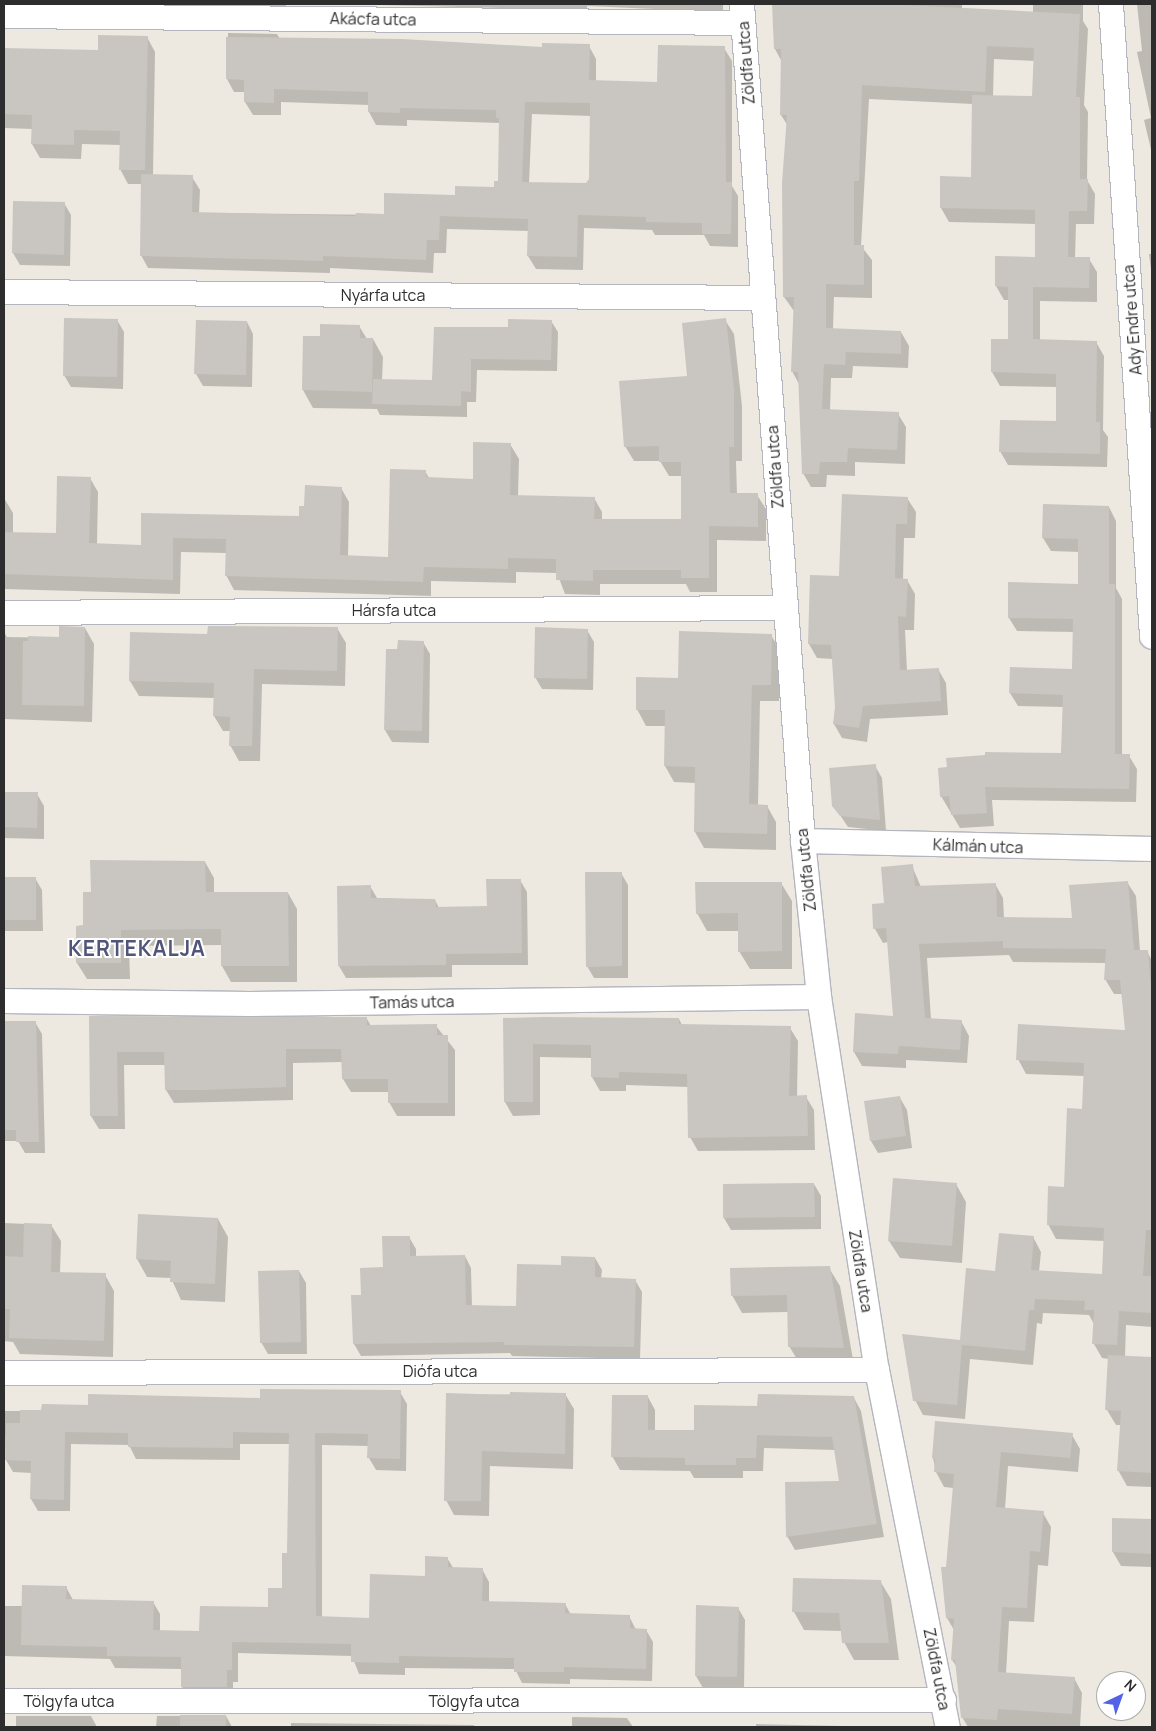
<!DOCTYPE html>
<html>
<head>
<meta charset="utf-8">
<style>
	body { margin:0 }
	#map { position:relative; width:1156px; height:1731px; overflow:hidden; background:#ede9e1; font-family:Manrope,sans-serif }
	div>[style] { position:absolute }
	.shadow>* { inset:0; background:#0003 }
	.building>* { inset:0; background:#c9c5c0 }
	.roads { filter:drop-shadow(1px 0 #b4b6bf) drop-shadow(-1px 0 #b4b6bf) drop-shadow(0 1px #b4b6bf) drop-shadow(0 -1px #b4b6bf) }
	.street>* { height:24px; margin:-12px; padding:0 12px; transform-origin:12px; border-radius:12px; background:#fff }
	span { translate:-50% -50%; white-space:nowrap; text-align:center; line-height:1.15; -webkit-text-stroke:4px #fff; paint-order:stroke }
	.street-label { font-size:16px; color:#2d2d2d }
	.district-label { font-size:21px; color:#515579; font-weight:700; letter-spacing:1px }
	.frame { position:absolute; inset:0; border:5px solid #2d2d2d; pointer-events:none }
	.north { position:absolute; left:1096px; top:1671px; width:50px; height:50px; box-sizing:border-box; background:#fff; border:1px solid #ababab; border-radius:50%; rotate:42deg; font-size:14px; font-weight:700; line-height:20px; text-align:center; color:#2d2d2d }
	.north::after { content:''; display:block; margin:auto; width:18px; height:22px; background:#5363e8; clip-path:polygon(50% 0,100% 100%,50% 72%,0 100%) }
</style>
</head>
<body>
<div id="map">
	<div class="shadow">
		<div style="clip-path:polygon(211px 4px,286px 4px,286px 19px,212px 6px)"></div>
		<div style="clip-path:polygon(339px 4px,723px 4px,723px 12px,587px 6px,587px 10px)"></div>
		<div style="clip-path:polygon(evenodd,773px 4px,962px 4px,962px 9px,1033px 13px,1033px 4px,1083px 4px,1083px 21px,1088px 29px,1084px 105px,1088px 112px,1087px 180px,1095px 194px,1094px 224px,1076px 224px,1075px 258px,1089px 259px,1097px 272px,1097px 302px,1040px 301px,1040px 341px,1096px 342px,1104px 356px,1103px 430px,1108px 437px,1107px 467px,1008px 465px,1000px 451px,1057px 422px,1057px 387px,1000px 386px,992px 372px,992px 340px,1009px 340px,1009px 300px,1004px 300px,996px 286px,996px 257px,1036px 258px,1036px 224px,949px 222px,941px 208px,972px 178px,973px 104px,869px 99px,861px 246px,872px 260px,872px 298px,834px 297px,833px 329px,901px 332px,909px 346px,908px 368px,853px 366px,852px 378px,831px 378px,830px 411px,898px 414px,906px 427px,905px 464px,855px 462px,855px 476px,827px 475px,826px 487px,811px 487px,803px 473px,799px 384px,792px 371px,794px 311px,784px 297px,788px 126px,781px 115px,782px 62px,775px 49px,773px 4px,994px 59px,1035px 61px,1033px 97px,993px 96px,994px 59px)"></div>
		<div style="clip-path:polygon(1137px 4px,1152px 4px,1152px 154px,1144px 120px,1151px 118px,1137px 52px,1142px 51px)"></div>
		<div style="clip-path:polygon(evenodd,228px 33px,277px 34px,280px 39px,543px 48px,589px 46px,596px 59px,596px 82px,658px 83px,724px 48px,732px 61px,732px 186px,738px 196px,738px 247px,710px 246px,704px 235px,655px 235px,652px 230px,584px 228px,583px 270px,536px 269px,528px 256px,529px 231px,447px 229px,446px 253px,434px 253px,433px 273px,330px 268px,330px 273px,148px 268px,141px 255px,142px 184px,128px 184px,120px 169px,120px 145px,82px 144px,81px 159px,40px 158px,32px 144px,32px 129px,4px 128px,4px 49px,99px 51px,147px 37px,155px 52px,153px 175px,192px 177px,200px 190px,199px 213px,385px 215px,495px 189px,499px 183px,500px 123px,407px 120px,407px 126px,376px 125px,369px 112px,369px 105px,281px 102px,281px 115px,253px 115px,245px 102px,245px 92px,234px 92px,227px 79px,228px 33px,532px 114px,591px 116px,590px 180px,587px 185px,529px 183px,532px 114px)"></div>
		<div style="clip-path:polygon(64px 203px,71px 215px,70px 266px,20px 265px,13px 253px)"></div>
		<div style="clip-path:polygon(1149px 254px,1152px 254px,1152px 277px)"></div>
		<div style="clip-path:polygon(117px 320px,124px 332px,123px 389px,71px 387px,64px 375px)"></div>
		<div style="clip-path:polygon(725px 320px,734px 334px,742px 406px,742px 461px,736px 461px,737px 495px,757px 495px,766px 509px,766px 541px,717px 540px,717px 592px,690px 592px,686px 584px,600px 584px,600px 595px,565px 594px,557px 573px,516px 572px,516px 583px,431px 581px,431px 596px,234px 590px,226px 575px,227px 553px,181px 552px,180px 594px,4px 589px,4px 498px,13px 513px,13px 533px,57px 534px,90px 478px,98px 492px,97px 545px,142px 547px,143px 514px,300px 517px,306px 508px,341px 488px,349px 502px,348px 557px,389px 558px,425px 471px,429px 478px,474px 480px,510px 444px,519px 459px,518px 496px,594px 498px,602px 512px,602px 520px,682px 520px,682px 476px,669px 476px,660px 461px,634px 461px,625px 446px,689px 378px)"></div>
		<div style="clip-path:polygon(551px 321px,558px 332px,557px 371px,477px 370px,476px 402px,467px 402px,467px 417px,380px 415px,377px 409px,313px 408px,303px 390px,304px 337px,321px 337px,359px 326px,367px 339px,373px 339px,383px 357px,382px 380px,434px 381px,509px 329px)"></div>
		<div style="clip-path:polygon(247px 322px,253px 334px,252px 387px,203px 386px,196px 374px)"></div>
		<div style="clip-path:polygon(907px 498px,916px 512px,915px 538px,904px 538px,903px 580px,907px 580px,915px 594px,914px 630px,905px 630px,907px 671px,938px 669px,946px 683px,948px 715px,870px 719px,867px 742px,842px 738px,834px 724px,837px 707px,833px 659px,817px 658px,809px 644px,811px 577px,840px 578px)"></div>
		<div style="clip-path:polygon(1109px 507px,1116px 521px,1116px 588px,1122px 599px,1122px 755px,1129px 756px,1137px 769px,1136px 802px,992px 800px,994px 826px,960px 828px,941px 796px,1063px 754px,1064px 707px,1018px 706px,1010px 693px,1073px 670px,1074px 632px,1017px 631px,1009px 618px,1080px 585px,1080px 552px,1051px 551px,1043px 538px)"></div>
		<div style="clip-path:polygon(85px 628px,94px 644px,92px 722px,4px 719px,4px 632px,7px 637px,60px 638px)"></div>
		<div style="clip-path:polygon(337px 628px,346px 643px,345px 686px,262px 684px,260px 761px,239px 761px,230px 745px,231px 731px,223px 731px,214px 716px,215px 698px,139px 696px,130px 681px,131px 633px,209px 635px)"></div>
		<div style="clip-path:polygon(587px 630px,594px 642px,593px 690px,542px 689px,535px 677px)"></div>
		<div style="clip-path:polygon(771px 635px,780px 651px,779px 701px,760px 701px,758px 806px,767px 806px,776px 822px,776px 850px,704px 848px,695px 832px,696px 783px,674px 782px,665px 766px,666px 726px,646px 726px,637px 709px,679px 679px)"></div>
		<div style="clip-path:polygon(423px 642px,430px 654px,429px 743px,392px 742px,385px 730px,399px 651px)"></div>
		<div style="clip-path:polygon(875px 766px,882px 778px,886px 831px,848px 827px,834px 806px)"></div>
		<div style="clip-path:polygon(4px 793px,37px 794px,44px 806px,44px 839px,4px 838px)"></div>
		<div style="clip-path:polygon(205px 862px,214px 878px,214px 893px,288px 893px,297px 909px,297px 982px,231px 982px,222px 966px,222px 945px,129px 946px,130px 979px,87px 979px,77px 963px,77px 927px,84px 927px)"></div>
		<div style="clip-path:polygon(912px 866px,921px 887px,995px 884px,1003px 898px,1004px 918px,1073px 919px,1127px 882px,1136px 896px,1140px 951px,1147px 951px,1152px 961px,1152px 1327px,1126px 1325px,1125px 1357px,1152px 1358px,1152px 1487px,1127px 1486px,1118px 1470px,1121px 1425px,1116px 1425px,1107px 1410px,1109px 1359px,1102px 1358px,1094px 1344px,1094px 1324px,1089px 1315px,1043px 1313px,1042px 1324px,1037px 1323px,1033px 1365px,970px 1359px,965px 1419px,923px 1415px,915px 1400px,961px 1341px,997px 1272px,1033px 1237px,1041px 1252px,1039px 1272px,1103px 1275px,1105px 1241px,1056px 1239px,1048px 1224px,1065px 1188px,1083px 1110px,1085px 1076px,1026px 1074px,1018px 1059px,1126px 1032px,1123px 994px,1114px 994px,1105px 979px,1106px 963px,1013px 962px,1009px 955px,927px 958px,931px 1019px,961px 1021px,969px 1036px,967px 1063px,906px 1060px,906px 1068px,862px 1066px,854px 1052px,894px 1017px,888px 942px,883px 943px,875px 929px,885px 904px)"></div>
		<div style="clip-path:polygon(621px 873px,628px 885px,628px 978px,594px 978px,587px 966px)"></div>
		<div style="clip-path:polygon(4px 878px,35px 878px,42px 890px,43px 931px,4px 931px)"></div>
		<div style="clip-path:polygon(520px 880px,527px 892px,528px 965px,452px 965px,452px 977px,346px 978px,339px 966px,370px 886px,377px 898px,435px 900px,439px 908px,488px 907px)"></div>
		<div style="clip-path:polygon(781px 883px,792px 901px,792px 969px,750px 969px,739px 951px,739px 931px,707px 931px,697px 913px)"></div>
		<div style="clip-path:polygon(90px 1017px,367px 1019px,371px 1026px,436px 1026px,455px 1050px,455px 1116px,397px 1116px,389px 1102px,389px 1092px,351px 1092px,343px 1079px,343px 1062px,293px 1063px,293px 1100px,174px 1103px,166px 1090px,165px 1065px,124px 1065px,125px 1129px,99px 1129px,91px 1116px)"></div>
		<div style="clip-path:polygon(679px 1019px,682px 1025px,790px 1028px,798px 1041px,797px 1097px,806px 1097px,814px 1110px,815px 1150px,698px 1151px,690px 1137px,688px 1087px,626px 1085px,626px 1091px,600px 1091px,592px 1077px,592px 1058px,540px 1057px,540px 1115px,513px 1116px,505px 1102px,505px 1020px)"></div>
		<div style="clip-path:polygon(4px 1022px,35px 1022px,42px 1034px,45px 1153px,25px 1153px,18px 1141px,4px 1141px)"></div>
		<div style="clip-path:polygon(900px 1098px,907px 1110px,912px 1148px,878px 1153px,871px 1141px,865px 1102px)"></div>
		<div style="clip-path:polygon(814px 1184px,821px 1196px,821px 1229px,731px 1230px,724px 1218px)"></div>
		<div style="clip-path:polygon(956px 1184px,966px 1202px,962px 1263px,900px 1258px,889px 1241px)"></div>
		<div style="clip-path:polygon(139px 1216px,218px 1219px,228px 1237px,225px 1302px,181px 1300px,171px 1278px,147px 1277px,137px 1259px)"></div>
		<div style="clip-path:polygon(4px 1223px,51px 1225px,61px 1241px,60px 1274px,105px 1275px,114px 1291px,113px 1357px,20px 1354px,13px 1342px,4px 1341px)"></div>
		<div style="clip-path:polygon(409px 1237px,416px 1249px,416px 1257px,465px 1256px,471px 1268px,472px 1307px,518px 1307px,562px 1266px,595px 1258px,602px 1270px,601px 1279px,635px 1280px,642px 1292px,640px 1359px,512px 1356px,510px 1353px,361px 1356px,354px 1344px,362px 1296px)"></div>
		<div style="clip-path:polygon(829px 1268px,840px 1286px,854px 1365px,800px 1364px,789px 1346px,788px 1312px,742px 1313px,732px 1295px)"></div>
		<div style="clip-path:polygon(299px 1271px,306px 1283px,307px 1354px,268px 1354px,261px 1342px)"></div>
		<div style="clip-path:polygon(400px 1392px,407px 1404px,406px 1471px,376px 1470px,369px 1458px,369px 1446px,322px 1445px,322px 1618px,370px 1619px,447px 1558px,454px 1569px,482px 1569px,489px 1582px,489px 1603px,565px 1604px,571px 1615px,629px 1616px,636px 1630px,646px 1630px,653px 1642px,652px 1681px,570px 1679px,570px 1684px,522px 1683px,515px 1669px,405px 1668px,405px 1675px,359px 1674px,352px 1656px,238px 1653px,238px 1682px,233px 1682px,233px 1699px,189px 1699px,182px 1687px,182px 1669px,115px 1668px,110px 1659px,4px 1656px,4px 1606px,23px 1606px,66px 1587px,73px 1600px,153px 1602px,160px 1614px,160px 1631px,200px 1632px,269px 1608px,283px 1589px,288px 1555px,290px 1444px,240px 1444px,240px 1460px,136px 1459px,129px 1445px,71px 1444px,70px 1511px,38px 1511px,31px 1499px,32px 1473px,13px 1472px,6px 1460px,4px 1411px,43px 1411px)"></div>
		<div style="clip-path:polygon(565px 1394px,574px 1409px,573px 1469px,490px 1466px,489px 1516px,454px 1515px,446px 1500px,447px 1395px)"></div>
		<div style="clip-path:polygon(648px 1397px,655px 1410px,655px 1431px,695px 1431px,759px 1407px,854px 1398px,861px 1411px,884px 1537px,795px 1550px,787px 1536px,840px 1483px,835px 1450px,764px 1448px,763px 1471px,743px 1471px,743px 1478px,694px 1478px,690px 1471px,620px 1470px,612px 1456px)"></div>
		<div style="clip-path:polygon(1072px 1435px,1080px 1449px,1078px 1472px,1008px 1466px,1005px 1509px,1043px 1513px,1051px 1527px,1048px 1566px,1038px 1565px,1034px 1622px,1009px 1621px,1006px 1674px,1074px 1678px,1082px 1693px,1080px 1727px,968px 1727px,962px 1717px,957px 1667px,952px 1660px,954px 1630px,947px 1618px,947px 1568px,954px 1488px,944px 1487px,936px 1472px,933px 1458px)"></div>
		<div style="clip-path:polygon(1114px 1519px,1152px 1521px,1152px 1567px,1121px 1566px,1113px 1552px)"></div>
		<div style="clip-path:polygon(880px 1581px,891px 1599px,899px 1660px,854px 1660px,844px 1642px,842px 1631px,804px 1630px,794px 1612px)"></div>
		<div style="clip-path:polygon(738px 1608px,745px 1620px,744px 1688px,703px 1688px,696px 1676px)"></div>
		<div style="clip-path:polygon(16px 1716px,91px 1716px,97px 1727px,16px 1727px)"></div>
		<div style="clip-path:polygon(157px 1716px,226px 1716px,232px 1727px,156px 1727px)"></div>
		<div style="clip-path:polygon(572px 1717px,627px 1718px,633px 1727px,572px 1727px)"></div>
		<div style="clip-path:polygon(291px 1723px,474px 1725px,475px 1727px,291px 1727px)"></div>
		<div style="clip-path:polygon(756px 1724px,890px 1727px,756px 1727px)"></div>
	</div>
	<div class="building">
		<div style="clip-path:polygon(772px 4px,886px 4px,1080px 14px,1076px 97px,1080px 97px,1080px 179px,1088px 179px,1087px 211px,1069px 211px,1068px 257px,1090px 257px,1089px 288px,1033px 287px,1033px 339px,1097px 341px,1096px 422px,1100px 422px,1100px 454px,999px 452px,1000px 420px,1056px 421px,1056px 374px,991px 372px,991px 339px,1008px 339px,1008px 287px,995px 286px,995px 256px,1035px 257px,1035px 210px,940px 208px,940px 176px,971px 177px,972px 95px,1032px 96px,1034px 48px,987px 46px,985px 92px,862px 85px,859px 181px,854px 181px,854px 245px,864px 245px,864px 285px,826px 284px,826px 328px,901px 331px,901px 354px,846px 352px,845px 365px,824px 364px,822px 409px,899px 412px,897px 450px,848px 448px,847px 462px,820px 462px,819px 474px,802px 474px,798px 372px,791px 372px,794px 297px,783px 297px,782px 183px,787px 115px,780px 115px,781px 49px,774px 49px)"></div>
		<div style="clip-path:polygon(98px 35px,148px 36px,145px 170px,119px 170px,120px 131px,74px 130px,74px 145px,31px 144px,32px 115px,4px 114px,4px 48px,98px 50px)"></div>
		<div style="clip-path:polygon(evenodd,226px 37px,402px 39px,542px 47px,542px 43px,590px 44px,589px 80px,657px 82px,658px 45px,725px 46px,726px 182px,732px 182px,731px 234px,702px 234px,702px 223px,646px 222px,646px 217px,578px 215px,577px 257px,527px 256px,528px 219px,440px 216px,439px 240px,427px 240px,426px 260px,323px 256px,323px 261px,140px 256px,141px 174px,193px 175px,192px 212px,355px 216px,356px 213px,384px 214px,384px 193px,455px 195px,455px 186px,494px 187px,494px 181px,498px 181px,499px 118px,496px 118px,496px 110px,400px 108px,400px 113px,368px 112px,368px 92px,274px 89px,274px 103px,244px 102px,244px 80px,226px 79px,226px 37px,525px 102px,590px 103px,589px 179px,586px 183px,522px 182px,525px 102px)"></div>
		<div style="clip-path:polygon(13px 201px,65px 202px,64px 255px,12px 253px)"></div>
		<div style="clip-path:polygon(64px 318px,118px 319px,117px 377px,63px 376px)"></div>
		<div style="clip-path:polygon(726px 318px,734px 390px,734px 447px,729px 447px,730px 493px,758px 493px,758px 527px,709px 526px,709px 578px,681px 578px,681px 570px,593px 570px,593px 581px,556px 580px,556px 559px,508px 558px,508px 569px,424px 567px,423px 582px,225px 576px,226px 539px,173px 538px,173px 580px,4px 574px,4px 532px,56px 533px,57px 476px,91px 477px,89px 543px,141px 545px,141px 513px,299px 516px,299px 506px,304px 506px,305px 485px,342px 487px,340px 555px,388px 557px,390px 469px,426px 470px,426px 477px,473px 479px,473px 442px,511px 443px,510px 495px,595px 497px,594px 519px,681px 519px,681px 462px,659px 462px,659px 446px,624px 447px,619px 381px,687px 376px,682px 323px)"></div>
		<div style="clip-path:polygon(508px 319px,552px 320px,551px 360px,471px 359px,471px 392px,461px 391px,461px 406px,372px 404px,373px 379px,432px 380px,434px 327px,508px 327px)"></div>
		<div style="clip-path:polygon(196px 320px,247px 321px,246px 375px,194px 374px)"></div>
		<div style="clip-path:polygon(320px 324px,360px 325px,360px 338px,373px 338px,372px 392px,302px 390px,303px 336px,320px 336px)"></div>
		<div style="clip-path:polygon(842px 494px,908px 497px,907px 524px,896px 524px,895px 578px,908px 579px,906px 617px,898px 616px,900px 670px,939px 668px,941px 701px,863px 706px,859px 728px,833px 724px,835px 707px,831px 645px,808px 644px,810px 575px,839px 576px)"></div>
		<div style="clip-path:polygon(1043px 504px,1109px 506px,1109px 584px,1115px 584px,1115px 754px,1130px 754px,1129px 789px,985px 787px,987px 813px,951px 815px,949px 796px,940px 797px,938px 768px,947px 767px,946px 758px,985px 755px,985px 752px,1061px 753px,1063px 695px,1009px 693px,1010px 667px,1072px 669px,1073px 619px,1008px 618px,1008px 582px,1078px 584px,1078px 539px,1042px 538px)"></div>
		<div style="clip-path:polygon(59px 626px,85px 627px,84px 706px,22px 705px,23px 641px,28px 641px,28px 636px,59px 637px)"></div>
		<div style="clip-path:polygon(208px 626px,338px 627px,337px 671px,254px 669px,252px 746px,229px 746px,230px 717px,213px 716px,214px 683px,129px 681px,130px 632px,207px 634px)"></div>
		<div style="clip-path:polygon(535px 627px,588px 629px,587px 679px,534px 678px)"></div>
		<div style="clip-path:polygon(679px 631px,772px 634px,771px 685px,752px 685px,749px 804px,768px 805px,767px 834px,694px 832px,695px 767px,664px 766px,665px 710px,636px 710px,636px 677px,678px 678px)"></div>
		<div style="clip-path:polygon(398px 640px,424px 641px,422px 731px,384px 730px,386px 649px,397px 649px)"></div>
		<div style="clip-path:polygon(876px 764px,880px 820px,840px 816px,832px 806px,829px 768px)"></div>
		<div style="clip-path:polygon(4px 792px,38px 792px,37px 828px,4px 827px)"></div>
		<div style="clip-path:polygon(90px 860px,205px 861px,206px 892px,288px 892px,289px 966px,221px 966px,221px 929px,121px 930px,121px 963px,76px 963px,76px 926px,83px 925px,83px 892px,91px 892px)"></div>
		<div style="clip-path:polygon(913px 864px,915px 886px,996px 883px,997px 917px,1072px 918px,1069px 885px,1128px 881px,1134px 950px,1148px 950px,1152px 1000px,1152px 1230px,1146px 1230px,1143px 1276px,1152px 1276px,1152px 1313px,1119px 1311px,1117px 1345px,1092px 1344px,1094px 1310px,1084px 1310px,1085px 1301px,1035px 1299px,1034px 1310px,1029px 1310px,1025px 1351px,962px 1345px,957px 1405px,913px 1401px,902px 1334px,960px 1340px,966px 1268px,995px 1271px,999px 1233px,1034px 1236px,1031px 1270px,1102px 1274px,1104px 1228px,1047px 1225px,1048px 1186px,1064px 1187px,1067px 1108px,1082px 1109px,1084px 1063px,1016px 1060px,1018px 1024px,1125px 1030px,1120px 980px,1104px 980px,1106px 949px,1003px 948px,1003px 941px,919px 944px,925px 1018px,962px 1020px,960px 1050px,899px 1046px,898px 1054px,853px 1052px,855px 1013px,893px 1016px,886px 928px,873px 929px,872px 904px,884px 903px,881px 867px)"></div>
		<div style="clip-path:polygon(585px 872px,622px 872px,622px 966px,586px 967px)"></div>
		<div style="clip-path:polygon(4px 877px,36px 877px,36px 920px,4px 920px)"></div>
		<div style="clip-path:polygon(486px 879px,521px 879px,522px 953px,446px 954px,446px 965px,338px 966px,337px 886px,371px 885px,371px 898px,435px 899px,436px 907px,487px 906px)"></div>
		<div style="clip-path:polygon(695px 882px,782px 882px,782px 951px,738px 952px,738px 913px,696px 914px)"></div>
		<div style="clip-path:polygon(89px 1016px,367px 1017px,367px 1025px,437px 1024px,437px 1035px,448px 1035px,448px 1103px,388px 1103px,388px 1079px,342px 1079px,341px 1049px,286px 1049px,286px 1087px,204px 1090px,165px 1090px,164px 1052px,117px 1052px,118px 1116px,90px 1116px)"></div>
		<div style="clip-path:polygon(543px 1017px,679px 1018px,679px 1024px,791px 1026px,789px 1096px,807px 1095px,808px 1136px,688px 1138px,687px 1074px,619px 1072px,619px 1078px,591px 1077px,591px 1045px,533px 1044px,533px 1102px,504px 1102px,503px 1018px)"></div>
		<div style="clip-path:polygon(4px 1021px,36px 1021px,39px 1142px,16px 1142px,16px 1130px,4px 1130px)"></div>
		<div style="clip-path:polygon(900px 1096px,906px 1136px,870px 1141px,864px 1101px)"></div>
		<div style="clip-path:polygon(893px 1178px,957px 1183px,952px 1246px,888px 1241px)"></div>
		<div style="clip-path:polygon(814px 1183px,815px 1217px,723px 1218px,723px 1184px)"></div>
		<div style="clip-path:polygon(138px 1214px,218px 1218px,215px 1284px,170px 1282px,171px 1261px,136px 1259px)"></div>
		<div style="clip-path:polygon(24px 1223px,52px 1224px,51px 1272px,106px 1273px,104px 1341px,9px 1338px,10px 1309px,4px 1309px,4px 1256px,23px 1257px)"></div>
		<div style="clip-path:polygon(382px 1236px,410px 1236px,410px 1256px,465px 1255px,466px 1305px,516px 1306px,517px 1264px,561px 1265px,561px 1256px,595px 1257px,595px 1277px,636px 1279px,634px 1347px,504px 1345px,504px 1342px,353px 1344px,351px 1295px,361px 1295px,360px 1268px,383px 1267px)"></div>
		<div style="clip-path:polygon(830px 1266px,844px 1348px,788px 1347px,787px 1295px,731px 1296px,730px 1268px)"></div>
		<div style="clip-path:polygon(299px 1270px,301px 1342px,260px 1343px,258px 1271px)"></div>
		<div style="clip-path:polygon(1108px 1355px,1152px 1357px,1152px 1473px,1117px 1471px,1121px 1411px,1105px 1410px)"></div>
		<div style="clip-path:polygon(260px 1389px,401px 1390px,400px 1459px,367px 1458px,368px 1434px,315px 1433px,316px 1616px,369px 1618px,370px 1574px,425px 1576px,425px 1556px,448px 1557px,448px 1567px,483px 1568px,482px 1601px,566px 1603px,565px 1613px,630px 1615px,630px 1628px,647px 1629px,646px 1669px,564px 1667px,564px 1672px,514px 1672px,514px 1658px,399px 1656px,399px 1663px,351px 1662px,351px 1644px,232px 1642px,232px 1670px,227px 1670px,227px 1687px,181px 1687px,181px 1657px,107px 1656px,107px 1647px,21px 1645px,22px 1585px,67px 1586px,66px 1599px,154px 1601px,153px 1630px,199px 1631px,200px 1606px,268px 1607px,268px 1588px,282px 1588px,282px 1553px,287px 1553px,289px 1433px,233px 1432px,233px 1448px,128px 1447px,128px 1433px,65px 1432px,64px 1500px,30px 1499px,31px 1461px,5px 1460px,6px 1423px,20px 1423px,20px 1410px,41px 1410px,42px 1404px,88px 1405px,88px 1394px,260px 1398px)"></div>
		<div style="clip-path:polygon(510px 1392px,566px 1393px,565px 1454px,482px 1451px,481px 1501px,444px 1501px,446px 1393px,510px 1395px)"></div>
		<div style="clip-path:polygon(758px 1394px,854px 1396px,877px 1524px,786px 1537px,785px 1482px,839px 1481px,832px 1437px,757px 1435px,756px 1458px,736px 1458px,736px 1465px,685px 1465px,685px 1458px,611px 1457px,612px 1395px,648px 1395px,648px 1430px,694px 1430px,694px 1405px,757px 1406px)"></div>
		<div style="clip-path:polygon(935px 1421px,1073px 1433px,1070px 1458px,1001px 1452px,996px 1507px,1044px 1511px,1040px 1552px,1030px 1551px,1027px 1608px,1002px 1607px,998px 1672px,1075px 1677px,1072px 1714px,998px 1709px,997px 1720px,961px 1718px,955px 1660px,951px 1660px,954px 1619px,946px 1618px,941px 1567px,946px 1567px,954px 1474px,934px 1472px,935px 1459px,932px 1458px)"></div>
		<div style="clip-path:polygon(1112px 1518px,1152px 1519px,1152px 1554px,1112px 1552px)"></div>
		<div style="clip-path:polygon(793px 1578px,881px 1580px,889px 1643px,842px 1643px,839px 1613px,792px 1612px)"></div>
		<div style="clip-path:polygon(696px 1605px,739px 1607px,737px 1677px,695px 1676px)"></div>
		<div style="clip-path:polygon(180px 1715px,226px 1715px,226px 1727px,180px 1727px)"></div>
	</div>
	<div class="roads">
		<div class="street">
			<div style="left:742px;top:4px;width:839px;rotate:85.83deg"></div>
			<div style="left:803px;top:841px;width:157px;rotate:84.1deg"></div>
			<div style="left:819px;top:997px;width:377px;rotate:81.2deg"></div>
			<div style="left:877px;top:1370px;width:364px;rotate:78.8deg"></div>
			<div style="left:1111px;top:4px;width:634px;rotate:86.29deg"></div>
			<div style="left:4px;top:16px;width:739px;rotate:0.54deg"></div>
			<div style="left:4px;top:292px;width:759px;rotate:0.45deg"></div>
			<div style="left:4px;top:613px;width:781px;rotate:-0.37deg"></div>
			<div style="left:803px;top:841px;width:349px;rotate:1.3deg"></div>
			<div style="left:4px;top:1001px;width:246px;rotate:0.7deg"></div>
			<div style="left:250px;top:1004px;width:569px;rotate:-0.7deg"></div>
			<div style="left:4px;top:1373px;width:873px;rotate:-0.2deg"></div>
			<div style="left:4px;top:1701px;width:940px;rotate:-0.06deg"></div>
		</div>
	</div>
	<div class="street-label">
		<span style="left:373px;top:19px;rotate:1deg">Akácfa utca</span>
		<span style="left:746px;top:63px;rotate:-94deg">Zöldfa utca</span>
		<span style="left:383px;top:295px">Nyárfa utca</span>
		<span style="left:1132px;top:320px;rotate:-94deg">Ady Endre utca</span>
		<span style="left:775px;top:467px;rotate:-94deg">Zöldfa utca</span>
		<span style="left:394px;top:610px">Hársfa utca</span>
		<span style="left:978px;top:846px;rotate:2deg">Kálmán utca</span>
		<span style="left:806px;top:870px;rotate:-96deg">Zöldfa utca</span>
		<span style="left:412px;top:1002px;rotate:-1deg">Tamás utca</span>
		<span style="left:861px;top:1271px;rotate:81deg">Zöldfa utca</span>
		<span style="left:440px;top:1371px">Diófa utca</span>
		<span style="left:937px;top:1669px;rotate:79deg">Zöldfa utca</span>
		<span style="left:69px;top:1701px">Tölgyfa utca</span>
		<span style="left:474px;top:1701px">Tölgyfa utca</span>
	</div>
	<div class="district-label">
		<span style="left:137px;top:948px">KERTEKALJA</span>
	</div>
	<div class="frame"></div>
	<div class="north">N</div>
</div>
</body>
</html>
